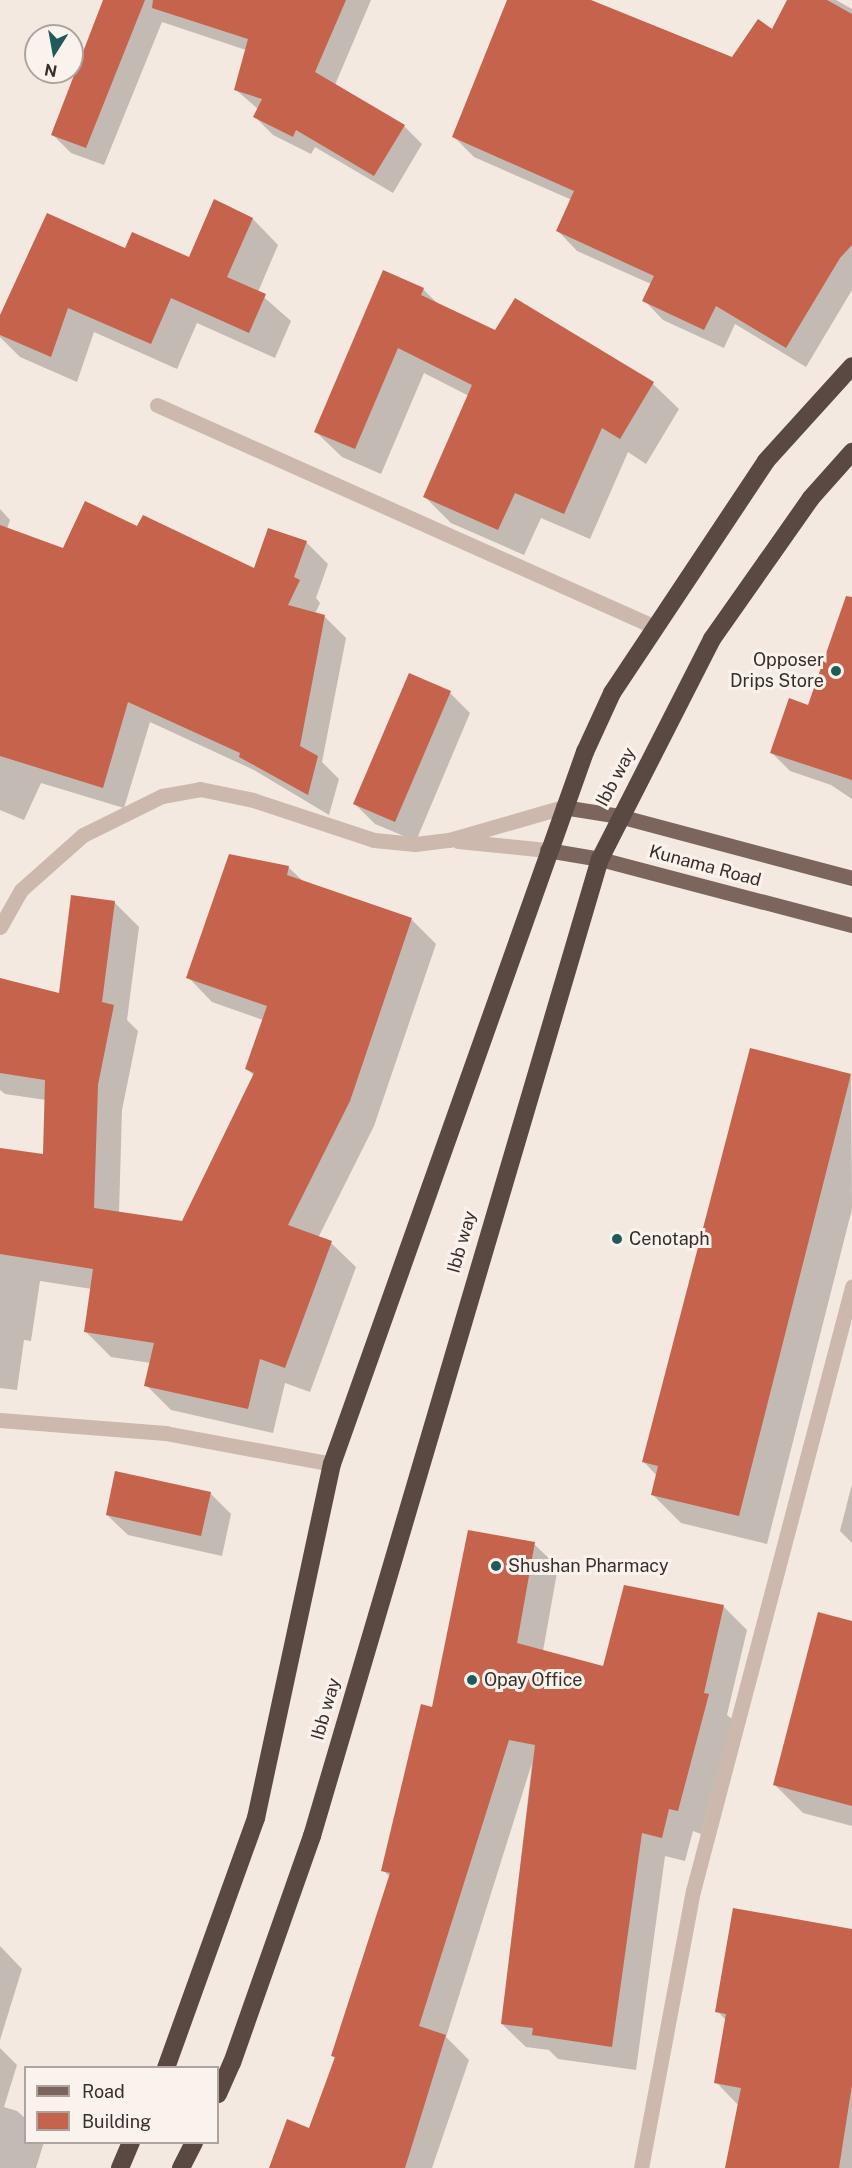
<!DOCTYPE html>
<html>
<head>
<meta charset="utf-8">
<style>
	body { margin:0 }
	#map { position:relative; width:852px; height:2168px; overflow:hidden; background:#f3e9e0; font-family:"Public Sans",sans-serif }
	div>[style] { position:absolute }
	.shadow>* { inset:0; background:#0003 }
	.building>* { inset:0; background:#c5634c }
	.minor>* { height:15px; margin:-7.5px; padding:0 7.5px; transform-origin:7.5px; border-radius:7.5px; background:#ccb8ac }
	.major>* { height:15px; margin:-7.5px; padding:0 7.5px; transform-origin:7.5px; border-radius:7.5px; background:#7b655c }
	.highway>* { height:18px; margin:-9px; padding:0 9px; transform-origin:9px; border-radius:9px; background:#5a4842 }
	.dots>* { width:16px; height:16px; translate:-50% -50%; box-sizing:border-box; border:3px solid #faf3ed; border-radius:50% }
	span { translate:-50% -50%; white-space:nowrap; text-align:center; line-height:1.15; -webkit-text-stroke:6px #faf3ed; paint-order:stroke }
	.poi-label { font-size:18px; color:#3a2e2b }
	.right { translate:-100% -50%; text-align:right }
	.left { translate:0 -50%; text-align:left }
	.street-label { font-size:18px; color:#3a2e2b }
	.legend { position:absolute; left:24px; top:2066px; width:195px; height:78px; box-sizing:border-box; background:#faf3ed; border:2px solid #ada49f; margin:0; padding:8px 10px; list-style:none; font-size:18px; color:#3a2e2b }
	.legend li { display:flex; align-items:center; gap:12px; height:30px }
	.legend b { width:30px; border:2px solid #ada49f }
	.north { position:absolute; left:24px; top:24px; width:60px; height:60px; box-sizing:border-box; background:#faf3ed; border:2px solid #ada49f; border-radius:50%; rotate:191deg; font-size:16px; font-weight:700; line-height:24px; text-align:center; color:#3a2e2b }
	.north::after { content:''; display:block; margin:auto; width:21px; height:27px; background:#205b5b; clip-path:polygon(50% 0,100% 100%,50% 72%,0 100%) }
</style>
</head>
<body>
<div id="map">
	<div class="shadow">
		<div style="clip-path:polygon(104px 0,371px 0,335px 85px,404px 126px,422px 144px,393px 193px,315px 147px,311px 154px,273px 135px,254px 116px,258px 109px,236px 90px,246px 50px,162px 22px,104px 165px,71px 153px,53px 135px)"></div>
		<div style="clip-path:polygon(508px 0,588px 0,732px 59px,773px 31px,789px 0,836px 0,852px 9px,852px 290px,806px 367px,735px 324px,724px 348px,663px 320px,644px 300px,651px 284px,577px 251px,558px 231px,572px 200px,474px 157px,454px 137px)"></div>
		<div style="clip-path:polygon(214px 201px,253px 219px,278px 245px,258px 292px,291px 321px,275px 358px,197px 323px,177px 369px,94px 332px,77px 382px,20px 357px,0 337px,0 319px,126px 250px,189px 259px)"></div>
		<div style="clip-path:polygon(423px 289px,440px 306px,496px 332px,653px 384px,679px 409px,646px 464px,628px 452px,590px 539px,541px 518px,524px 555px,451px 523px,425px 497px,469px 396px,424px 373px,381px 474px,342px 457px,316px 432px)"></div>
		<div style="clip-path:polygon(0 509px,10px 520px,7px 529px,64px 549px,138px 528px,255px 570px,269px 530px,307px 543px,328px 564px,316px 598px,320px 603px,315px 614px,324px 616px,346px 638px,322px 762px,339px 779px,329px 815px,254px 770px,150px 722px,124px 808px,41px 783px,24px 820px,0 810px)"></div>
		<div style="clip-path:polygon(852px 653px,852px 799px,831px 785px,790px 771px,772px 753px)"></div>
		<div style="clip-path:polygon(450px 693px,470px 713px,416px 841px,375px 824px,355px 804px)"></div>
		<div style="clip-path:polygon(288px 867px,304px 882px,412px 920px,436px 944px,374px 1126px,318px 1238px,331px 1243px,356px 1267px,310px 1392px,285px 1383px,273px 1433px,171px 1410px,146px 1385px,151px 1363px,111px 1357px,86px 1332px,92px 1289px,40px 1281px,31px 1341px,24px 1340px,17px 1390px,0 1388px,0 1150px,44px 1156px,46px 1100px,5px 1094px,0 1090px,0 984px,60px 994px,114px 902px,139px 927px,127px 1020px,138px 1031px,122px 1110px,119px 1213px,183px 1223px,254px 1076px,247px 1069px,263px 1020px,212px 1002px,188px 977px)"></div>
		<div style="clip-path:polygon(851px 1076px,852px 1209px,767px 1544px,681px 1523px,653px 1495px,657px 1476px,644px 1462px)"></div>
		<div style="clip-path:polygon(852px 1484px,852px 1543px,840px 1531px)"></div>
		<div style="clip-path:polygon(210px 1493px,231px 1514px,222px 1556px,128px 1535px,107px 1515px)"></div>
		<div style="clip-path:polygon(534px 1544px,558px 1567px,543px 1651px,604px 1668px,625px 1587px,724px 1607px,747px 1630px,727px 1715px,732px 1719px,701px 1834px,693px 1831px,685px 1861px,665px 1856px,636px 2070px,558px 2059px,549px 2050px,526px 2047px,502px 2024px,532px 1763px,446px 2037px,469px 2060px,432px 2168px,281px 2168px,310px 2130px,336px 2059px,333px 2056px,390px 1877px,383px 1870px,434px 1709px)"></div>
		<div style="clip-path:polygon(852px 1622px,852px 1826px,803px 1813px,775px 1785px)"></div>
		<div style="clip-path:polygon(852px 1931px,852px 2168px,726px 2168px,739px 2106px,716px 2082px,727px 2021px,717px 2011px)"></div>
		<div style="clip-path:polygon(0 1946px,22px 1969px,0 2040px)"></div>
		<div style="clip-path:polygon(0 2048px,17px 2065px,4px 2107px,17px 2111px,26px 2119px,26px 2142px,44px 2142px,36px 2168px,0 2168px)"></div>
	</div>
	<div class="building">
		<div style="clip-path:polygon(103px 0,145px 0,86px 148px,51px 135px)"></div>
		<div style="clip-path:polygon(153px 0,346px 0,315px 72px,405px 125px,374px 176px,296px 130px,293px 137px,253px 117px,262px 99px,234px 90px,248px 39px,152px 8px)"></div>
		<div style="clip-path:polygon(507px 0,591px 0,732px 57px,758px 19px,772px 29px,787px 0,827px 0,852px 14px,852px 245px,840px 258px,786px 348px,716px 306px,704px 330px,642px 301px,654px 276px,556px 231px,574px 191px,452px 137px)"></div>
		<div style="clip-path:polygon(214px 199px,253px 218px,227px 277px,266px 294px,249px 333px,171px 298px,151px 344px,68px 308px,51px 357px,0 335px,0 315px,47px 213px,125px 248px,132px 232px,189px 257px)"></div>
		<div style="clip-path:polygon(383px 270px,424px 288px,421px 295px,495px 330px,515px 298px,654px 382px,620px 439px,602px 428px,564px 514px,515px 493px,498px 530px,423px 497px,472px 385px,398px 348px,355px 449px,314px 432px)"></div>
		<div style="clip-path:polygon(85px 501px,137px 526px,143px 515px,254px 568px,268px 528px,307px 541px,294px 577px,300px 580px,288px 605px,325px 615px,300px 746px,318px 756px,308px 795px,239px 757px,240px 753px,128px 702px,103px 788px,0 756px,0 525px,63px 548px)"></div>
		<div style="clip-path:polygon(846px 596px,852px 597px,852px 780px,770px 753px,789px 698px,808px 705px)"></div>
		<div style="clip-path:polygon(409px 673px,451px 691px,395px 822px,353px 804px)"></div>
		<div style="clip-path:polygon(229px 854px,289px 866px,287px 875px,412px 918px,350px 1101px,288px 1225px,332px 1241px,285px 1368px,260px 1359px,248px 1409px,144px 1386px,154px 1343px,84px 1332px,93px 1269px,0 1254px,0 1148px,43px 1154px,45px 1080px,0 1073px,0 978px,59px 993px,71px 895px,115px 901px,102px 1002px,114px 1005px,98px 1085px,94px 1208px,182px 1221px,254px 1073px,245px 1069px,267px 1006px,186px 978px)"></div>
		<div style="clip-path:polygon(750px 1048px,851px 1074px,739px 1516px,651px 1495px,658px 1466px,642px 1462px)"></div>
		<div style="clip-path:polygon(115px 1471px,211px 1492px,201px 1536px,106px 1515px)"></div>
		<div style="clip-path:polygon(468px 1530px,535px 1542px,517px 1643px,603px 1666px,624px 1585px,724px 1605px,704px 1693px,709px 1694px,678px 1811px,669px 1809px,662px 1838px,642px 1833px,612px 2047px,532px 2035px,533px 2028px,501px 2024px,535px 1745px,509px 1740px,419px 2026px,446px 2035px,405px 2168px,269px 2168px,287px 2119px,309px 2128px,335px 2057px,331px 2056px,390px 1873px,381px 1871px,421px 1704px,432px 1707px)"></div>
		<div style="clip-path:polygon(818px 1612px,852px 1621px,852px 1806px,773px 1785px)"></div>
		<div style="clip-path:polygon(733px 1908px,852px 1929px,852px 2085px,839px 2168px,725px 2168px,741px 2088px,714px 2083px,726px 2014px,715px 2012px)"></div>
	</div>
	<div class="minor">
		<div style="left:157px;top:405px;width:545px;rotate:24.03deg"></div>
		<div style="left:458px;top:841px;width:89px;rotate:5.8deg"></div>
		<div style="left:0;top:927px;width:43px;rotate:-60.4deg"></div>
		<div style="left:21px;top:890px;width:83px;rotate:-41.6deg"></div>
		<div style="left:83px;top:835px;width:88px;rotate:-26.3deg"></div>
		<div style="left:162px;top:796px;width:39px;rotate:-10deg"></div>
		<div style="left:200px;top:789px;width:54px;rotate:11.7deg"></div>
		<div style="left:253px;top:800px;width:127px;rotate:18.3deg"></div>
		<div style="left:374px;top:840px;width:41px;rotate:5.6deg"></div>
		<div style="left:415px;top:844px;width:34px;rotate:-7deg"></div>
		<div style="left:449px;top:840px;width:119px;rotate:-16.1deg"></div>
		<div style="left:0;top:1420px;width:166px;rotate:4.5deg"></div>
		<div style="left:165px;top:1433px;width:170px;rotate:10.5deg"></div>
		<div style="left:641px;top:2168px;width:282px;rotate:-79.4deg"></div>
		<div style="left:693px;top:1891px;width:625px;rotate:-75.25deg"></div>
	</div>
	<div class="major">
		<div style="left:563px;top:807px;width:57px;rotate:9.1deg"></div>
		<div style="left:619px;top:816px;width:241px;rotate:14.9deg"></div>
		<div style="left:547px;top:850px;width:54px;rotate:9.6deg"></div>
		<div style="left:600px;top:859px;width:260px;rotate:14.7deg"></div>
	</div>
	<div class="highway">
		<div style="left:166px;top:2068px;width:266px;rotate:-70.2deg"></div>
		<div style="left:256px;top:1818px;width:362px;rotate:-77.9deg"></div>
		<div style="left:332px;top:1464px;width:756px;rotate:-70.44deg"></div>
		<div style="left:585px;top:752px;width:65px;rotate:-65.4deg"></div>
		<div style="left:612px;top:693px;width:278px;rotate:-56.4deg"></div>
		<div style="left:766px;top:461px;width:128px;rotate:-47.8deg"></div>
		<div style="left:218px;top:2094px;width:34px;rotate:-66deg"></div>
		<div style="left:232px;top:2063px;width:241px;rotate:-70.6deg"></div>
		<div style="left:312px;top:1836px;width:1019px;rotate:-73.58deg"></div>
		<div style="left:600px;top:859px;width:247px;rotate:-63deg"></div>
		<div style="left:712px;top:639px;width:172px;rotate:-54.9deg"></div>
		<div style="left:811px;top:498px;width:62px;rotate:-48.3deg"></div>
		<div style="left:120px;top:2168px;width:28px;rotate:-67deg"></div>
		<div style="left:181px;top:2168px;width:29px;rotate:-63deg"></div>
	</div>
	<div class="dots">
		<div style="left:836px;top:671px;background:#205b5b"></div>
		<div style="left:617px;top:1239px;background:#205b5b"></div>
		<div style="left:496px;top:1566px;background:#205b5b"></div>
		<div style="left:472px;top:1680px;background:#205b5b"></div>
	</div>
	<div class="poi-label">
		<span class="right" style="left:824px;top:671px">Opposer<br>Drips Store</span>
		<span class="left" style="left:629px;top:1239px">Cenotaph</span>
		<span class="left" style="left:508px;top:1566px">Shushan Pharmacy</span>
		<span class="left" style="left:484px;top:1680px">Opay Office</span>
	</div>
	<div class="street-label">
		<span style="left:616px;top:777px;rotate:-62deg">Ibb way</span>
		<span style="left:705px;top:866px;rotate:15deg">Kunama Road</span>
		<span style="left:462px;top:1242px;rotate:-74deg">Ibb way</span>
		<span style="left:326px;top:1709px;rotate:-74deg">Ibb way</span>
	</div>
	<ul class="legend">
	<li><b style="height:8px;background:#7b655c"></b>Road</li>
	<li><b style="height:16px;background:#c5634c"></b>Building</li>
	</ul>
	<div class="north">N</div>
</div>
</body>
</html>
